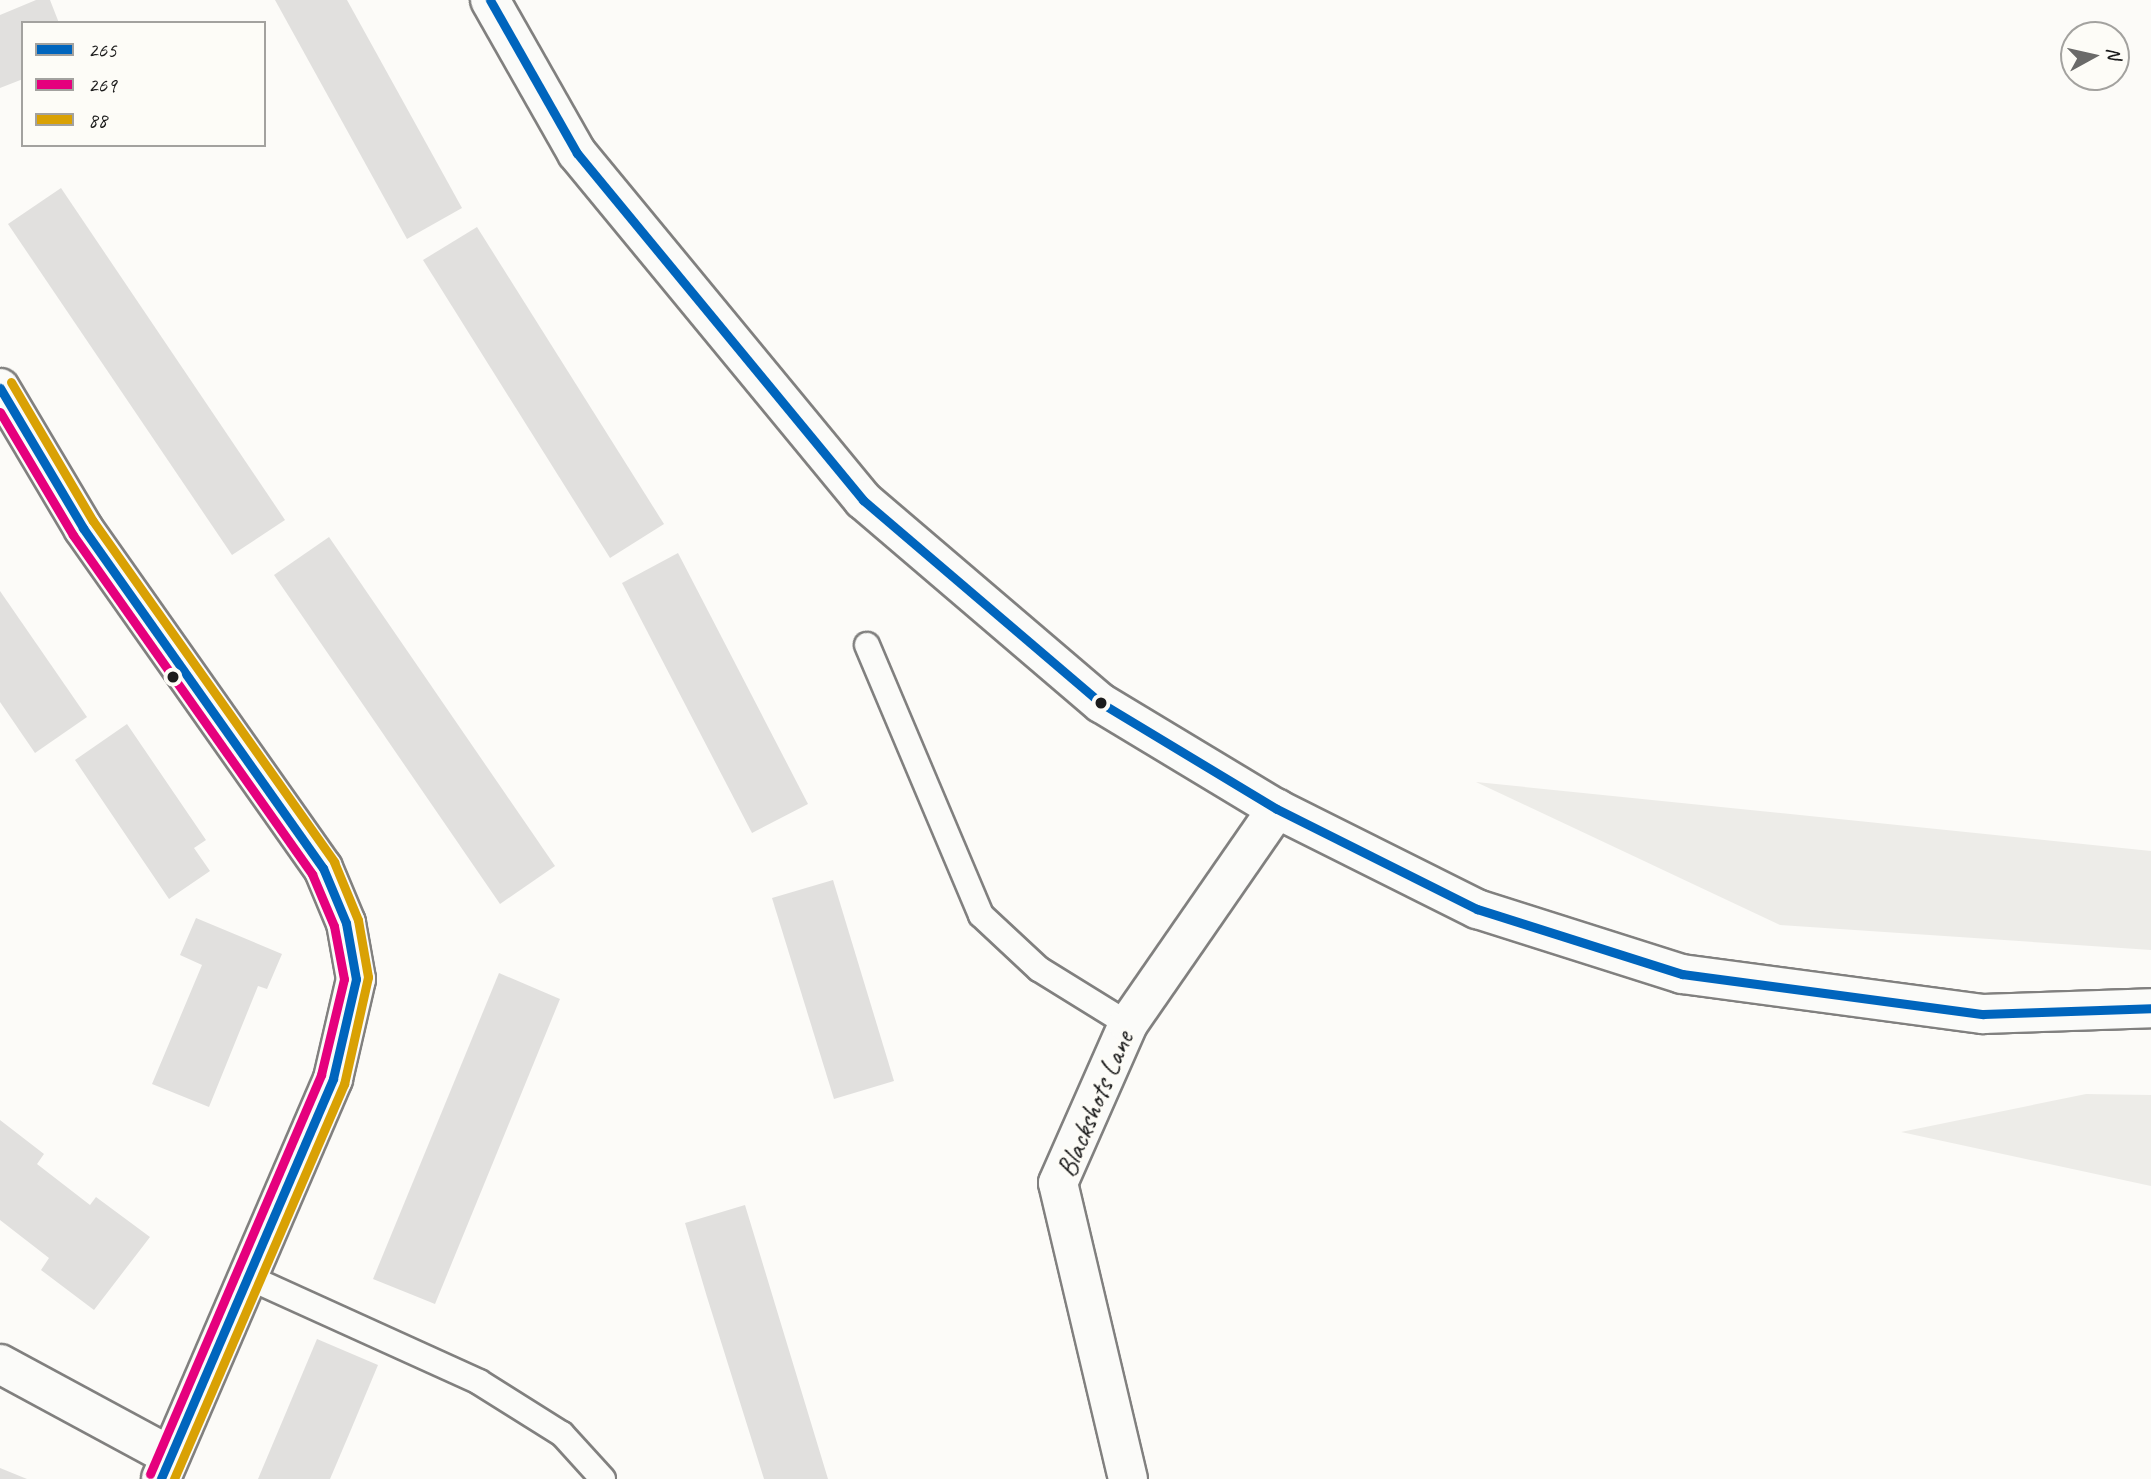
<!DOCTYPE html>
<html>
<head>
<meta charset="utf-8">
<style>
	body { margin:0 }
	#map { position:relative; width:2151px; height:1479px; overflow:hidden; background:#fcfbf8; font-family:Caveat,sans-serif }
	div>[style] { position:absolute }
	.green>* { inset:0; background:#edece8 }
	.building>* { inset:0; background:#e1e0de }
	.roads { filter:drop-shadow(2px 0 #81807f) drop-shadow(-2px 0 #81807f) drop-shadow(0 2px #81807f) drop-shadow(0 -2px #81807f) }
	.lane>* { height:24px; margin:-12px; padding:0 12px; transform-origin:12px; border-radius:12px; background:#fbfbf9 }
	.street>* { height:38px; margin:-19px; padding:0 19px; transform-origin:19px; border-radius:19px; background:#fbfbf9 }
	.secondary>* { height:38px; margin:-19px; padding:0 19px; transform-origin:19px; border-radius:19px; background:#fbfbf9 }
	.bus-1>* { height:9px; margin:-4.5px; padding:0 4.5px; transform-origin:4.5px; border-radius:4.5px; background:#0065bd }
	.bus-2>* { height:9px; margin:-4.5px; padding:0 4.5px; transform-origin:4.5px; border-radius:4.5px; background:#e5007d }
	.bus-3>* { height:9px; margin:-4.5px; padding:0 4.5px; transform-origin:4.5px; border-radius:4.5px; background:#d9a104 }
	.dots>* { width:19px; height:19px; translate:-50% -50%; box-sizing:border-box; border:4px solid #fdfcf7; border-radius:50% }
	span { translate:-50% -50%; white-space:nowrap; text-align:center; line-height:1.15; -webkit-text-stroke:6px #fdfcf7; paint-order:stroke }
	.street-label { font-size:28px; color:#1c1c1c }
	.legend { position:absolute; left:21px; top:21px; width:245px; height:126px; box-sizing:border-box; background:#fdfcf7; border:2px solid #a3a29f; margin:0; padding:9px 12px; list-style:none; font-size:21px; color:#1c1c1c }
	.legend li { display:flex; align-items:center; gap:14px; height:35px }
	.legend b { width:35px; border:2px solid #a3a29f }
	.north { position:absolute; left:2060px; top:21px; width:70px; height:70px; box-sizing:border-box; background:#fdfcf7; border:2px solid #a3a29f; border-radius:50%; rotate:82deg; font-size:19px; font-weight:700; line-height:28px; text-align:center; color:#1c1c1c }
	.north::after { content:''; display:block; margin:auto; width:24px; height:32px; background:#6a6a69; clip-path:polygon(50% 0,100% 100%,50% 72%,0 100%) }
</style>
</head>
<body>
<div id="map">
	<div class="green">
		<div style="clip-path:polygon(1476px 782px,2151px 851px,2151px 950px,1780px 925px)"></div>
		<div style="clip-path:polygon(2086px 1094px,2151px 1095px,2151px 1186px,1901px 1132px)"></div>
	</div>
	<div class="building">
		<div style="clip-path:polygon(36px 0,50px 0,59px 23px,23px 23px,23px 79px,0 88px,0 15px)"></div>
		<div style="clip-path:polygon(275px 0,347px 0,462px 208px,407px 239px)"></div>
		<div style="clip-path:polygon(61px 188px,285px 520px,232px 555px,8px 224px)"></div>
		<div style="clip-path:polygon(477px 227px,664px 524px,610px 558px,423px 260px)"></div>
		<div style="clip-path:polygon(329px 537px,555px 866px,500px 904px,274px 575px)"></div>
		<div style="clip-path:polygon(678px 553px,808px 804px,752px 833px,622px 583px)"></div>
		<div style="clip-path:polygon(0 591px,87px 717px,35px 753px,0 702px)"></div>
		<div style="clip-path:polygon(127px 724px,206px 840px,194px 848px,210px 871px,169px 899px,75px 760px)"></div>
		<div style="clip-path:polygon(833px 880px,894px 1081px,834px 1099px,772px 898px)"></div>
		<div style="clip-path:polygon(196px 918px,282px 954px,267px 989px,258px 986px,209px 1107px,152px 1084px,202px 965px,180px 955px)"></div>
		<div style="clip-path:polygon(499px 973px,560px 999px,435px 1304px,373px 1279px)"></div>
		<div style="clip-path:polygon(0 1120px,44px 1154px,37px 1164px,90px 1205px,96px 1197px,150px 1237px,94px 1310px,41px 1270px,49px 1258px,0 1220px)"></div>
		<div style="clip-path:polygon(745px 1205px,788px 1347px,828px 1479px,764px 1479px,707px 1297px,685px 1223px)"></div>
		<div style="clip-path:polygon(317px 1339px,378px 1365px,350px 1432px,330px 1479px,258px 1479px)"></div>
		<div style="clip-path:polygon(0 1468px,27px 1479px,0 1479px)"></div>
	</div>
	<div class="roads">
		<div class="lane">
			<div style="left:867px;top:645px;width:293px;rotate:67.1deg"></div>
			<div style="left:981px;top:915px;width:79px;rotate:43deg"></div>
			<div style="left:1039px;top:969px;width:105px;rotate:31.7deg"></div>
			<div style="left:248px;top:1277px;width:254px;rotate:24.4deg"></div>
			<div style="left:479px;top:1382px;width:98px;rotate:32.1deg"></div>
			<div style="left:562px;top:1434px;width:61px;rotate:47.7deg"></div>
		</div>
		<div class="street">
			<div style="left:0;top:388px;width:163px;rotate:59.3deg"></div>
			<div style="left:83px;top:528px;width:416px;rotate:54.8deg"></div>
			<div style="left:323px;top:868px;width:60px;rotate:67.3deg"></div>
			<div style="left:346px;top:923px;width:57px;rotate:79.9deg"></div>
			<div style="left:356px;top:979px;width:103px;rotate:103deg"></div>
			<div style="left:333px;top:1079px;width:435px;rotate:113.3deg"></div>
			<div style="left:0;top:1364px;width:193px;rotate:28.4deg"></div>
		</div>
		<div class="secondary">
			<div style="left:490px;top:0;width:176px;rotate:60.4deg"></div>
			<div style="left:577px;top:153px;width:450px;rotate:50.5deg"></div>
			<div style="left:863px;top:500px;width:313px;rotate:40.5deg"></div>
			<div style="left:1101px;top:703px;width:205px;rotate:31.1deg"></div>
			<div style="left:1277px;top:809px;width:224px;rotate:26.6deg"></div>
			<div style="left:1477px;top:909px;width:215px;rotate:17.6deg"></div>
			<div style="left:1682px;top:974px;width:304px;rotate:7.6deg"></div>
			<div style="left:1983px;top:1014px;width:168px;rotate:-2deg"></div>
			<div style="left:1128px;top:1479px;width:304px;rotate:-103.3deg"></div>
			<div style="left:1058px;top:1183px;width:174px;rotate:-66.2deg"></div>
			<div style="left:1128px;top:1024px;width:262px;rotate:-55.3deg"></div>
		</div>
	</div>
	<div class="bus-1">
		<div style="left:490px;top:0;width:176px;rotate:60.4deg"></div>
		<div style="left:577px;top:153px;width:450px;rotate:50.5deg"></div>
		<div style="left:863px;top:500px;width:313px;rotate:40.5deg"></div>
		<div style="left:1101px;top:703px;width:205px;rotate:31.1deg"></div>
		<div style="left:1277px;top:809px;width:224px;rotate:26.6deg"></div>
		<div style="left:1477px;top:909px;width:215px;rotate:17.6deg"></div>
		<div style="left:1682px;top:974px;width:304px;rotate:7.6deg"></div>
		<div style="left:1983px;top:1014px;width:168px;rotate:-2deg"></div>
		<div style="left:0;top:388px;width:163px;rotate:59.3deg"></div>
		<div style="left:83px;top:528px;width:416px;rotate:54.8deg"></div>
		<div style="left:323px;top:868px;width:60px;rotate:67.3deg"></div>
		<div style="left:346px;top:923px;width:57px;rotate:79.9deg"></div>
		<div style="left:356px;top:979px;width:103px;rotate:103deg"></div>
		<div style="left:333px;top:1079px;width:435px;rotate:113.3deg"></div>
	</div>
	<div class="bus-2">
		<div style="left:0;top:412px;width:143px;rotate:59.3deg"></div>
		<div style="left:73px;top:535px;width:415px;rotate:54.8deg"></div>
		<div style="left:312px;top:874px;width:56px;rotate:67.1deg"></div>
		<div style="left:334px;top:926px;width:54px;rotate:79.3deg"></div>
		<div style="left:344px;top:979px;width:99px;rotate:103.5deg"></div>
		<div style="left:321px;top:1075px;width:434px;rotate:113.2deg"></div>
	</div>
	<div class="bus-3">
		<div style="left:11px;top:382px;width:161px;rotate:59.5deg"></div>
		<div style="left:93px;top:521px;width:418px;rotate:54.7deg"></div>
		<div style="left:334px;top:862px;width:63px;rotate:67.5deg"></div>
		<div style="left:358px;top:920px;width:58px;rotate:80deg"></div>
		<div style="left:368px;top:977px;width:110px;rotate:102.6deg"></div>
		<div style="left:344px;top:1084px;width:430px;rotate:113.3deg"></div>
	</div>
	<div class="dots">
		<div style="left:173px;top:677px;background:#1c1c1c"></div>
		<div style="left:1101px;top:703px;background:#1c1c1c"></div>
	</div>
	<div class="street-label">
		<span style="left:1095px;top:1104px;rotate:-67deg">Blackshots Lane</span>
	</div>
	<ul class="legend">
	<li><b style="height:9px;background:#0065bd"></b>265</li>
	<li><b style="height:9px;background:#e5007d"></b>269</li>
	<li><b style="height:9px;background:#d9a104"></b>88</li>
	</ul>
	<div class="north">N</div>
</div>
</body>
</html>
